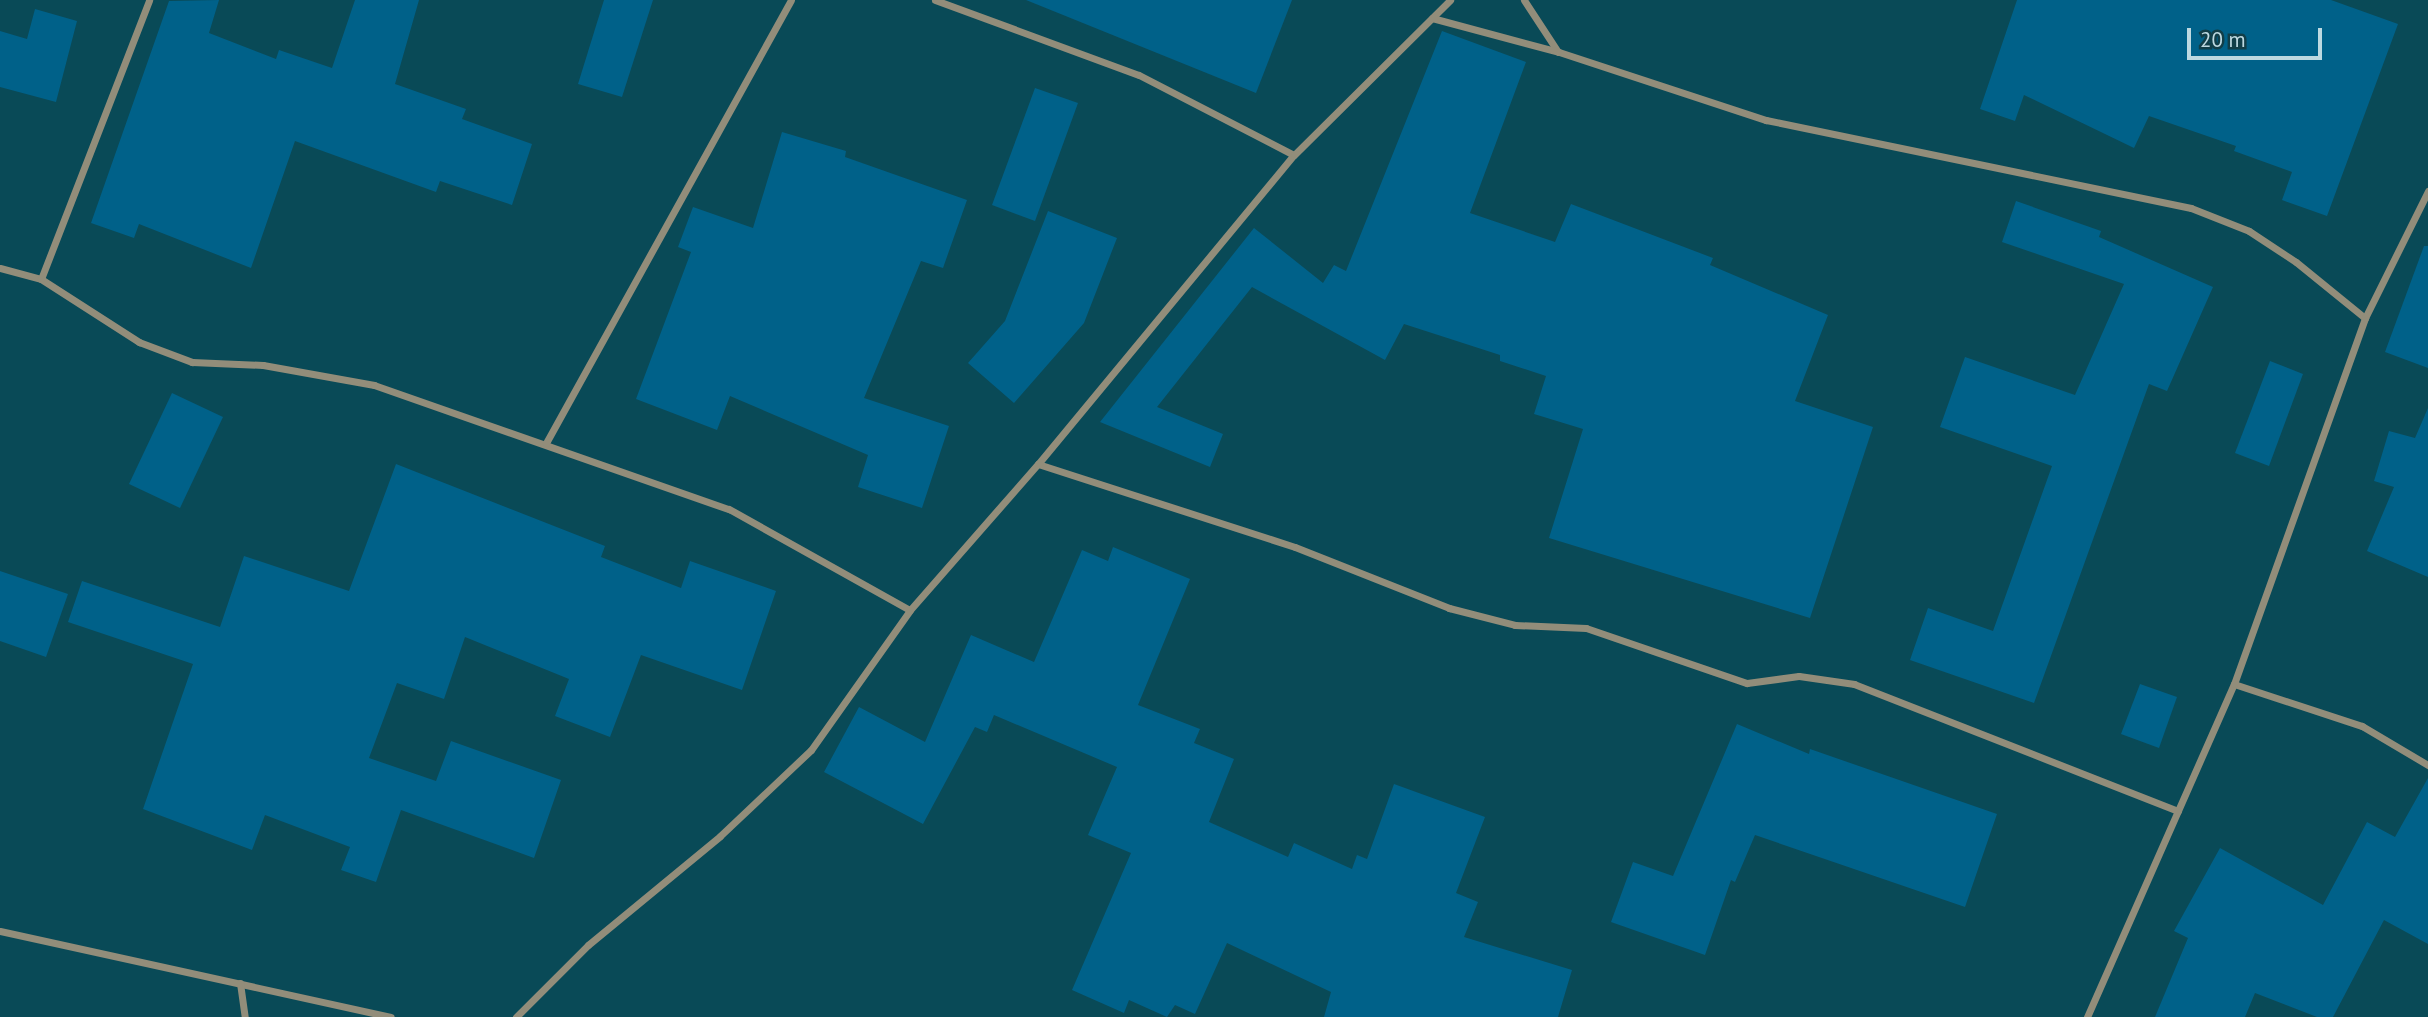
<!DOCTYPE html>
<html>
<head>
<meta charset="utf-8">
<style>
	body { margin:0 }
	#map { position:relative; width:2428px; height:1017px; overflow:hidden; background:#094a57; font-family:"PT Sans",sans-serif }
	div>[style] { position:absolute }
	.building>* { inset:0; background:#006189 }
	.street>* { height:7px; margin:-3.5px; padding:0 3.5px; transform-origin:3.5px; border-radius:3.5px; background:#928d7a }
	span { translate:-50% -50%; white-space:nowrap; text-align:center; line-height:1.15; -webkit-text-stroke:5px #113e48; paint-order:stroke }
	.scale { position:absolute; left:2187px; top:28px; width:135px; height:32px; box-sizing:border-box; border:4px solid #bdd9e1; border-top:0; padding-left:9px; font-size:21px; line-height:24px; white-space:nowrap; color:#bdd9e1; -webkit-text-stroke:5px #113e48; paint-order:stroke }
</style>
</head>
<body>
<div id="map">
	<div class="building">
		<div style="clip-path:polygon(219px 0,209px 33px,276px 59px,279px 50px,332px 68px,355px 0,419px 0,395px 84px,466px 109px,462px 119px,532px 144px,512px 205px,440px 181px,436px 192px,295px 141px,251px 268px,139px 224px,134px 238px,91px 223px,169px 1px)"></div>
		<div style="clip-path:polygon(604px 0,653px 0,622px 97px,578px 84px)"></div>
		<div style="clip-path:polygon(1026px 0,1292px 0,1256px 93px)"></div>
		<div style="clip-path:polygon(2017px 0,2331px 0,2398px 24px,2327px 216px,2282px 200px,2292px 172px,2234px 151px,2236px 146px,2149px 116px,2134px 148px,2024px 95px,2015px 121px,1980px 109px)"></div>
		<div style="clip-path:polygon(35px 9px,77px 21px,56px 102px,0 87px,0 31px,27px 39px)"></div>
		<div style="clip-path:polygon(1442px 31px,1526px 62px,1470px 213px,1555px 242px,1571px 204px,1713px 258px,1710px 265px,1828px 315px,1795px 401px,1873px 427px,1810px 618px,1549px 538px,1583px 429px,1534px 414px,1546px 376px,1500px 361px,1500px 355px,1404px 324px,1385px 360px,1252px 287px,1157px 407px,1223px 434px,1210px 467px,1100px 422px,1254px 228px,1323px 283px,1334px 265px,1346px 271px)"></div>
		<div style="clip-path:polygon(1035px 88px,1078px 103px,1035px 221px,992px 205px)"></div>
		<div style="clip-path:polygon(782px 132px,846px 151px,845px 157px,967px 200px,943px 268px,921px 261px,864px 398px,949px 426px,922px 508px,858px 487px,868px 455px,730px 396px,717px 430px,636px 399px,691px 252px,678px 247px,693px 207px,753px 228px)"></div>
		<div style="clip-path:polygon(2016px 201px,2101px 231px,2099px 237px,2213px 287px,2167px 391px,2149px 384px,2034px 703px,1910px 660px,1928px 608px,1993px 631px,2052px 466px,1940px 427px,1965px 357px,2075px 395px,2124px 284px,2002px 242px)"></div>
		<div style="clip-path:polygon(1048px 211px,1117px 238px,1084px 323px,1014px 403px,968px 363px,1005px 321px)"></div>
		<div style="clip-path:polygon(2424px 246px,2428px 246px,2428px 368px,2385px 352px)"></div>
		<div style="clip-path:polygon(2270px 361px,2303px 374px,2269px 466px,2235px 453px)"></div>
		<div style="clip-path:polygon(172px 393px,223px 417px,180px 508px,129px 484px)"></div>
		<div style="clip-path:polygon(2428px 408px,2428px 577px,2367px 551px,2394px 487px,2374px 481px,2389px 431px,2415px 438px)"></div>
		<div style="clip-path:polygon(396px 464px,605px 546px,601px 557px,681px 588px,690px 561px,776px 591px,742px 690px,641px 655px,610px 737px,555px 716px,569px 679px,465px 637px,444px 699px,397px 683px,369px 758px,436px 781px,451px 741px,561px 780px,534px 858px,401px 810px,376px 882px,341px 870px,350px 847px,265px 815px,252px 850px,143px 809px,193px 664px,68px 622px,82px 581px,220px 627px,244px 556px,349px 591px)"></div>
		<div style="clip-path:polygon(1113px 547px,1190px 579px,1138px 705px,1200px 729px,1194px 743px,1234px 759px,1209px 822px,1288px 857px,1294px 843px,1352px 869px,1357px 855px,1367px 859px,1394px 784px,1485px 817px,1456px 893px,1478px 902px,1464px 937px,1572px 970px,1558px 1017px,1324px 1017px,1331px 992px,1227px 943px,1195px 1014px,1175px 1005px,1167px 1017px,1129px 1000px,1124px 1013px,1072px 990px,1131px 853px,1088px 835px,1117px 767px,994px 715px,987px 732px,975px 727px,923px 824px,824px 772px,859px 707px,925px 742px,971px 635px,1034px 662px,1082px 550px,1108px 561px)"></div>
		<div style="clip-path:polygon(0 571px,68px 594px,46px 657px,0 641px)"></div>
		<div style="clip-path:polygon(2140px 684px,2177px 697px,2159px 748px,2121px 734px)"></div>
		<div style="clip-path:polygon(1737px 724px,1809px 754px,1810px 749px,1997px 814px,1965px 907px,1755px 835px,1735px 882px,1731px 880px,1705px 955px,1611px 922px,1633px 862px,1673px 876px)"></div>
		<div style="clip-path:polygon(2428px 778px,2428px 944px,2384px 920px,2333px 1017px,2317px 1017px,2255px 993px,2245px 1017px,2155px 1017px,2188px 938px,2174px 931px,2220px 848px,2323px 905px,2367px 822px,2395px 837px)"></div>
	</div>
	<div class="street">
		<div style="left:935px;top:0;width:217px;rotate:20.2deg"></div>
		<div style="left:1139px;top:75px;width:174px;rotate:27.3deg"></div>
		<div style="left:1524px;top:0;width:62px;rotate:56.8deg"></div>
		<div style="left:1432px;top:18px;width:131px;rotate:15deg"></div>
		<div style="left:1559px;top:52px;width:218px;rotate:18.2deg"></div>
		<div style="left:1766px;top:120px;width:434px;rotate:11.7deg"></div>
		<div style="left:2191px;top:208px;width:62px;rotate:21.6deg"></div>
		<div style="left:2249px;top:231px;width:56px;rotate:33.4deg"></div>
		<div style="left:2296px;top:262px;width:89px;rotate:39.1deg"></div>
		<div style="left:0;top:268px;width:42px;rotate:15deg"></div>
		<div style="left:41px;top:279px;width:117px;rotate:32.7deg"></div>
		<div style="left:139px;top:342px;width:57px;rotate:20.7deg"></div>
		<div style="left:192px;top:362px;width:71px;rotate:2.4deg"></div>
		<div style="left:263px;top:365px;width:113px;rotate:10.2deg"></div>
		<div style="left:374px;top:385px;width:376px;rotate:19.3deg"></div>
		<div style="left:729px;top:509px;width:207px;rotate:29.2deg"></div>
		<div style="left:41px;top:279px;width:299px;rotate:-68.8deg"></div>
		<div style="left:546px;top:443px;width:506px;rotate:-61.06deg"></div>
		<div style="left:1038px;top:464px;width:270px;rotate:17.9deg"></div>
		<div style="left:1295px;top:547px;width:166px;rotate:21.6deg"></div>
		<div style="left:1449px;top:608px;width:68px;rotate:14.4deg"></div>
		<div style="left:1515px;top:625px;width:71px;rotate:2.4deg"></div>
		<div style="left:1586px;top:628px;width:170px;rotate:18.9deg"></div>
		<div style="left:1747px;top:683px;width:52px;rotate:-7.7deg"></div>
		<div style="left:1799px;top:676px;width:56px;rotate:8.3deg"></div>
		<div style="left:1854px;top:684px;width:348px;rotate:21.4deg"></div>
		<div style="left:2234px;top:684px;width:135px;rotate:18.2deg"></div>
		<div style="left:2362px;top:726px;width:77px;rotate:30.6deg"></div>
		<div style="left:0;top:931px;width:400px;rotate:12.4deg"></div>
		<div style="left:240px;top:983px;width:34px;rotate:82deg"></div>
		<div style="left:516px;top:1017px;width:102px;rotate:-45deg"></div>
		<div style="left:588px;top:945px;width:171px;rotate:-39.5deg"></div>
		<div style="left:720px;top:836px;width:125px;rotate:-43.4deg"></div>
		<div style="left:811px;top:750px;width:171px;rotate:-54.7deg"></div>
		<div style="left:910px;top:610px;width:194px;rotate:-48.8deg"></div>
		<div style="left:1038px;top:464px;width:401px;rotate:-50.4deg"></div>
		<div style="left:1294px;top:155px;width:220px;rotate:-44.8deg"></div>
		<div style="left:2087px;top:1017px;width:364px;rotate:-66.2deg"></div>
		<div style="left:2234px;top:684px;width:389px;rotate:-70.3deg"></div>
		<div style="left:2365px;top:318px;width:142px;rotate:-63.6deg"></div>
	</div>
	<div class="scale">20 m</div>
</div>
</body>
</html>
